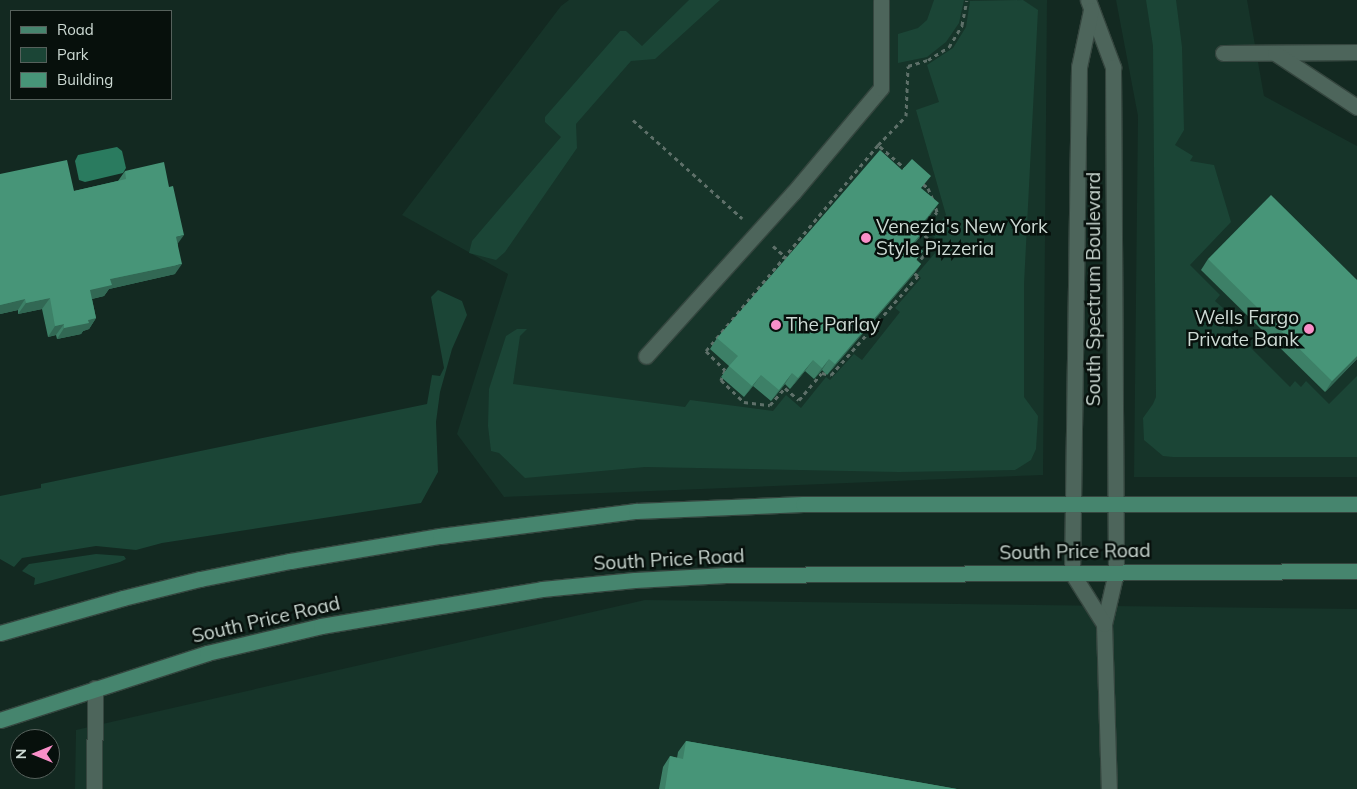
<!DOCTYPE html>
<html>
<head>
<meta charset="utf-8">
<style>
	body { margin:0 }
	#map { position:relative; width:1357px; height:789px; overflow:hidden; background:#132921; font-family:Mulish,sans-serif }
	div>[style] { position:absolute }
	.built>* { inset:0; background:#163429 }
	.green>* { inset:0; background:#1b4536 }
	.water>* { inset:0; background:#2a7b5f }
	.path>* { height:3px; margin-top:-1.5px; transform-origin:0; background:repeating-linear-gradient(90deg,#5e7069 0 4px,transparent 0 8px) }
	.roads { filter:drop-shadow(1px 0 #35463f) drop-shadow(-1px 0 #35463f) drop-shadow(0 1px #35463f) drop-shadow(0 -1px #35463f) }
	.minor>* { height:15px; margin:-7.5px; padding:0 7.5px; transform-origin:7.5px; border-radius:7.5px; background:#4d655b }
	.major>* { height:15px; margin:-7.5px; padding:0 7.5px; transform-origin:7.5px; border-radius:7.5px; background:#46856e }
	.wall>* { inset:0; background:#3d8067 }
	.shaded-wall>* { inset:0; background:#326854 }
	.building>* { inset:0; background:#479578 }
	.dots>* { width:14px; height:14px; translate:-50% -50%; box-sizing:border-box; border:2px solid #07100c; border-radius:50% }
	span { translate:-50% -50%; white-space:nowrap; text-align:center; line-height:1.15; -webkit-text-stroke:5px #07100c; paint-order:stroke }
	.poi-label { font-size:19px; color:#cddad4 }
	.left { translate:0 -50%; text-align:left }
	.right { translate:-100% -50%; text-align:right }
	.street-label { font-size:19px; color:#cddad4 }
	.legend { position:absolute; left:10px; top:10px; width:162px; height:90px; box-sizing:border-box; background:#07100c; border:1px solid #56615c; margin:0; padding:6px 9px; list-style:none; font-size:15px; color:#cddad4 }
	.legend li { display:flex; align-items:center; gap:10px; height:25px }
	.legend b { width:25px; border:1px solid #56615c }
	.north { position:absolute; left:10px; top:729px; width:50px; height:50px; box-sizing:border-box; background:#07100c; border:1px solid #56615c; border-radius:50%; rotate:270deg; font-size:14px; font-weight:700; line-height:20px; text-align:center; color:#cddad4 }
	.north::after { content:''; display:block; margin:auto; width:18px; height:22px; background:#f98fc9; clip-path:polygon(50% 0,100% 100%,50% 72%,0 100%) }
</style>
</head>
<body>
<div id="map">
	<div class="built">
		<div style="clip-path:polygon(569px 0,1047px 0,1043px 475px,504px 497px,457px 434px,508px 274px,402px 215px,561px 6px)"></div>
		<div style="clip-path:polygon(1116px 0,1247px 0,1264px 96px,1357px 146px,1357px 477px,1134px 477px,1138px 116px)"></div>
		<div style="clip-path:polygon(645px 600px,1357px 609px,1357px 789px,75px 789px,76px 730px)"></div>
	</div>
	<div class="green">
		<div style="clip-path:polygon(689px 0,720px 0,655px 59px,631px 61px,576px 124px,577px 148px,505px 252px,496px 260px,469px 253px,472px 241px,561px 137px,545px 122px,545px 117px,620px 31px,626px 31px,642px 46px)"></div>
		<div style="clip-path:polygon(934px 0,964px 0,959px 23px,946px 42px,927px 57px,898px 63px,898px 34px,918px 28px,927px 20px)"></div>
		<div style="clip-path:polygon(1023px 0,1038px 10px,1024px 284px,1024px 397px,1038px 416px,1036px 449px,1031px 460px,1015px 470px,899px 472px,645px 467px,525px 478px,499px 453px,491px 451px,488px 426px,489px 389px,506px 336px,517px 329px,527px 329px,520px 336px,513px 384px,685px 407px,690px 400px,773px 411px,786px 395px,801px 408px,826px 377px,830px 380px,854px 354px,862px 360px,900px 312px,895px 308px,921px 278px,917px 274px,942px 245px,930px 233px,946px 215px,916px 110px,939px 102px,927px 65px,953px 48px,966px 27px,970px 1px)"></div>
		<div style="clip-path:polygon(1146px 0,1176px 0,1182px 47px,1184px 130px,1175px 145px,1193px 156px,1190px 161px,1214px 165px,1231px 222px,1190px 265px,1220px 295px,1215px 301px,1223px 308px,1218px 315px,1290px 387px,1295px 381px,1301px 387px,1306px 381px,1329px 404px,1357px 376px,1357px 457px,1173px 457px,1163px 456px,1144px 440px,1143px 418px,1153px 404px,1156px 397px,1153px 46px)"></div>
		<div style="clip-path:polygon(438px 290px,462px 301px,467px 315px,452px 349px,440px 392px,436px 422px,438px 472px,421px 503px,162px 543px,136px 550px,96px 546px,22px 558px,14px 567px,0 559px,0 496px,41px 488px,41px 484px,427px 404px,432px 375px,440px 376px,444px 368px,431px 297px)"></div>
		<div style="clip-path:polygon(96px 554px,124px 556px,126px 559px,120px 562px,34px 585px,35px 578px,22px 571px,29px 564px)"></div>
	</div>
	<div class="water">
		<div style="clip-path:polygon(117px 147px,122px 151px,126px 168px,123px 173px,85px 182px,79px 180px,75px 161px,78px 155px)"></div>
	</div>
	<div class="path">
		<div style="left:633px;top:120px;width:147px;rotate:42deg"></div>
		<div style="left:878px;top:145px;width:268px;rotate:129.9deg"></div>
		<div style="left:706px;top:351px;width:27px;rotate:45deg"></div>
		<div style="left:725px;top:370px;width:11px;rotate:112deg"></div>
		<div style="left:721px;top:380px;width:32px;rotate:44deg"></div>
		<div style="left:744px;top:402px;width:26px;rotate:7deg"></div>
		<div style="left:770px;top:405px;width:23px;rotate:-49deg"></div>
		<div style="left:785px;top:388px;width:18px;rotate:41deg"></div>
		<div style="left:799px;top:400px;width:35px;rotate:-50deg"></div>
		<div style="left:822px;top:373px;width:9px;rotate:13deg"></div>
		<div style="left:831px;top:375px;width:132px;rotate:-48.7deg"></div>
		<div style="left:918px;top:276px;width:6px;rotate:-141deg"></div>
		<div style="left:907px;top:170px;width:38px;rotate:-139deg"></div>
		<div style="left:878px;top:145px;width:40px;rotate:-46deg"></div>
		<div style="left:906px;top:116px;width:50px;rotate:-87.7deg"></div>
		<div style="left:908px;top:66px;width:21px;rotate:-17deg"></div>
		<div style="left:928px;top:60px;width:25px;rotate:-32deg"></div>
		<div style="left:949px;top:47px;width:26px;rotate:-59deg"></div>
		<div style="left:962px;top:25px;width:25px;rotate:-79deg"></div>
		<div style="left:923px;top:184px;width:6px;rotate:39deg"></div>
		<div style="left:928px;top:188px;width:13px;rotate:67deg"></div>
		<div style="left:924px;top:226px;width:19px;rotate:-47deg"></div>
		<div style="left:937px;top:212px;width:7px;rotate:-106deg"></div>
		<div style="left:773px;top:246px;width:18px;rotate:41deg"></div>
		<div style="left:916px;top:265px;width:27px;rotate:-51deg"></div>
		<div style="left:933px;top:244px;width:19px;rotate:-133deg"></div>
	</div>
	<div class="roads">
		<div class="minor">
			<div style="left:1088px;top:0;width:72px;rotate:69.5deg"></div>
			<div style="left:1113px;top:67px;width:505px;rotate:89.66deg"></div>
			<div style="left:1116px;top:572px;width:53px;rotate:103deg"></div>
			<div style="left:1104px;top:624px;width:165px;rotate:88.3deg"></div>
			<div style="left:1091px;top:10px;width:58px;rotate:101.9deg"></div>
			<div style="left:1079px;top:67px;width:506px;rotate:90.79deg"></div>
			<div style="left:1072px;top:573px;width:60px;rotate:57.9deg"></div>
			<div style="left:1223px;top:53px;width:134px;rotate:-0.4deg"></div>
			<div style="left:1275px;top:53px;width:98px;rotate:33.4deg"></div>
			<div style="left:646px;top:356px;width:219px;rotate:-48deg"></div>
			<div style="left:793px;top:193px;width:137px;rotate:-50deg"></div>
			<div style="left:881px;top:88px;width:88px;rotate:-90deg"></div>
			<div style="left:94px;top:789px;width:101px;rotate:-89.4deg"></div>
		</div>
		<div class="major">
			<div style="left:0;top:633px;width:128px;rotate:-15.9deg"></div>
			<div style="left:123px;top:598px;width:79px;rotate:-13.9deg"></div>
			<div style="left:200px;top:579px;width:92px;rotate:-11.3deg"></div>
			<div style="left:290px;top:561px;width:152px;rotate:-9.5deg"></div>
			<div style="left:440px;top:536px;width:198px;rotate:-7.3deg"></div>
			<div style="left:636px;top:511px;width:167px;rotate:-2.4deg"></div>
			<div style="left:803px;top:504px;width:554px"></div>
			<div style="left:0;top:720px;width:218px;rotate:-17.9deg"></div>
			<div style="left:207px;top:653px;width:117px;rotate:-13.3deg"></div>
			<div style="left:321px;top:626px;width:224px;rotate:-9.5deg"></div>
			<div style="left:542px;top:589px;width:93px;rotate:-5.5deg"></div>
			<div style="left:635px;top:580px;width:91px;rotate:-3.1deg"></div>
			<div style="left:726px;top:575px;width:631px;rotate:-0.36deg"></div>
		</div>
	</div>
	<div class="wall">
		<div style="clip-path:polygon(125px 171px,178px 244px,175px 274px,109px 289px,104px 296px,92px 299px,96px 318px,89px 329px,83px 331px,81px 334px,57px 339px,56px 335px,48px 337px,42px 309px,18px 314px,18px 310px,0 314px,0 174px,74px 191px,118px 181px)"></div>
		<div style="clip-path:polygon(922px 189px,931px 214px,924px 222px,919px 238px,914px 244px,917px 260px,921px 264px,913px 275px,827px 375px,822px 370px,814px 379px,805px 371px,790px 389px,785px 384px,771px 401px,753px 386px,744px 397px,721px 377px,729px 366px,710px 349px,717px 338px)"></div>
		<div style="clip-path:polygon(1208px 259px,1357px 280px,1357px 359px,1325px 392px,1201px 270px)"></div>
		<div style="clip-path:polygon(686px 741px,957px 789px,659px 789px,663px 767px,670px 756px,677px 758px,678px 752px)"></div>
	</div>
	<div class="shaded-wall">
		<div style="clip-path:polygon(939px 203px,931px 214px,916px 232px,924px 221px)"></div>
		<div style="clip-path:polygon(927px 227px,919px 238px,905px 254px,913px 243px)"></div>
		<div style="clip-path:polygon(184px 235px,176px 246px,176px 237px)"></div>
		<div style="clip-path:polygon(182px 264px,175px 274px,109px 289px,104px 296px,83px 301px,90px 290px,110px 279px)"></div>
		<div style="clip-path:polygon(921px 264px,913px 275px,827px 375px,835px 364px)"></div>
		<div style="clip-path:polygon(50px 298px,42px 309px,18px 314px,26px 303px)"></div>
		<div style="clip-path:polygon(25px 299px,18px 310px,0 314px,0 305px)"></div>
		<div style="clip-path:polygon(96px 318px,89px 329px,83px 331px,81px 334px,57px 339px,64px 328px,88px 320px)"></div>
		<div style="clip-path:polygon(64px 324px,56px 335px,48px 337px,55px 326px)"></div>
		<div style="clip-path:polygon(1357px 356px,1357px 359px,1325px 392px,1332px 381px)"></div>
		<div style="clip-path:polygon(829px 359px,822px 370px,814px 379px,822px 368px)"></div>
		<div style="clip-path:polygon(813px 360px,805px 371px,790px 389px,798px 378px)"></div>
		<div style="clip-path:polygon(792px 373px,785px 384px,771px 401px,779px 390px)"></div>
		<div style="clip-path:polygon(761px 375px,753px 386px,744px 397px,752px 386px)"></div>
	</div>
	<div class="building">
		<div style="clip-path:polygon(880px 150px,902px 170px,912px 159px,931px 176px,921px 188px,939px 203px,924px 221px,927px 227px,913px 243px,923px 251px,916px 260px,921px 264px,835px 364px,829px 359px,822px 368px,813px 360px,798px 378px,792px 373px,779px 390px,761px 375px,752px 386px,729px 366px,738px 356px,717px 338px)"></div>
		<div style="clip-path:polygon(67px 160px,74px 191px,126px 179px,125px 171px,164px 162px,169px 187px,173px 186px,184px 235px,176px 237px,182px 264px,110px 279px,112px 285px,90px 290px,96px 318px,88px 320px,89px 323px,64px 328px,64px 324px,55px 326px,50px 298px,26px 303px,25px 299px,0 305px,0 174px)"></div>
		<div style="clip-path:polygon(1271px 195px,1357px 280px,1357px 356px,1332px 381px,1208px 259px)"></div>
		<div style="clip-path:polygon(686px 741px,957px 789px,665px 789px,670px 756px,683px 759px)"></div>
	</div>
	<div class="dots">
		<div style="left:866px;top:238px;background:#f98fc9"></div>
		<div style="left:776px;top:325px;background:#f98fc9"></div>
		<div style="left:1309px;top:329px;background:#f98fc9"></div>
	</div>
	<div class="poi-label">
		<span class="left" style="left:876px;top:238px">Venezia's New York<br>Style Pizzeria</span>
		<span class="right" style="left:1299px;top:329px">Wells Fargo<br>Private Bank</span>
		<span class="left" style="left:786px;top:325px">The Parlay</span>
	</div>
	<div class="street-label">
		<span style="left:1094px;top:289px;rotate:-90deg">South Spectrum Boulevard</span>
		<span style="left:1075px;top:552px;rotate:-1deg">South Price Road</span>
		<span style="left:669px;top:560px;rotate:-3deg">South Price Road</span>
		<span style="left:266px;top:620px;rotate:-13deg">South Price Road</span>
	</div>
	<ul class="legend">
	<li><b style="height:6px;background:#46856e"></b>Road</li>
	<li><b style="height:14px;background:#1b4536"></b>Park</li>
	<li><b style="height:14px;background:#479578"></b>Building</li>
	</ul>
	<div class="north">N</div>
</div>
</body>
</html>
